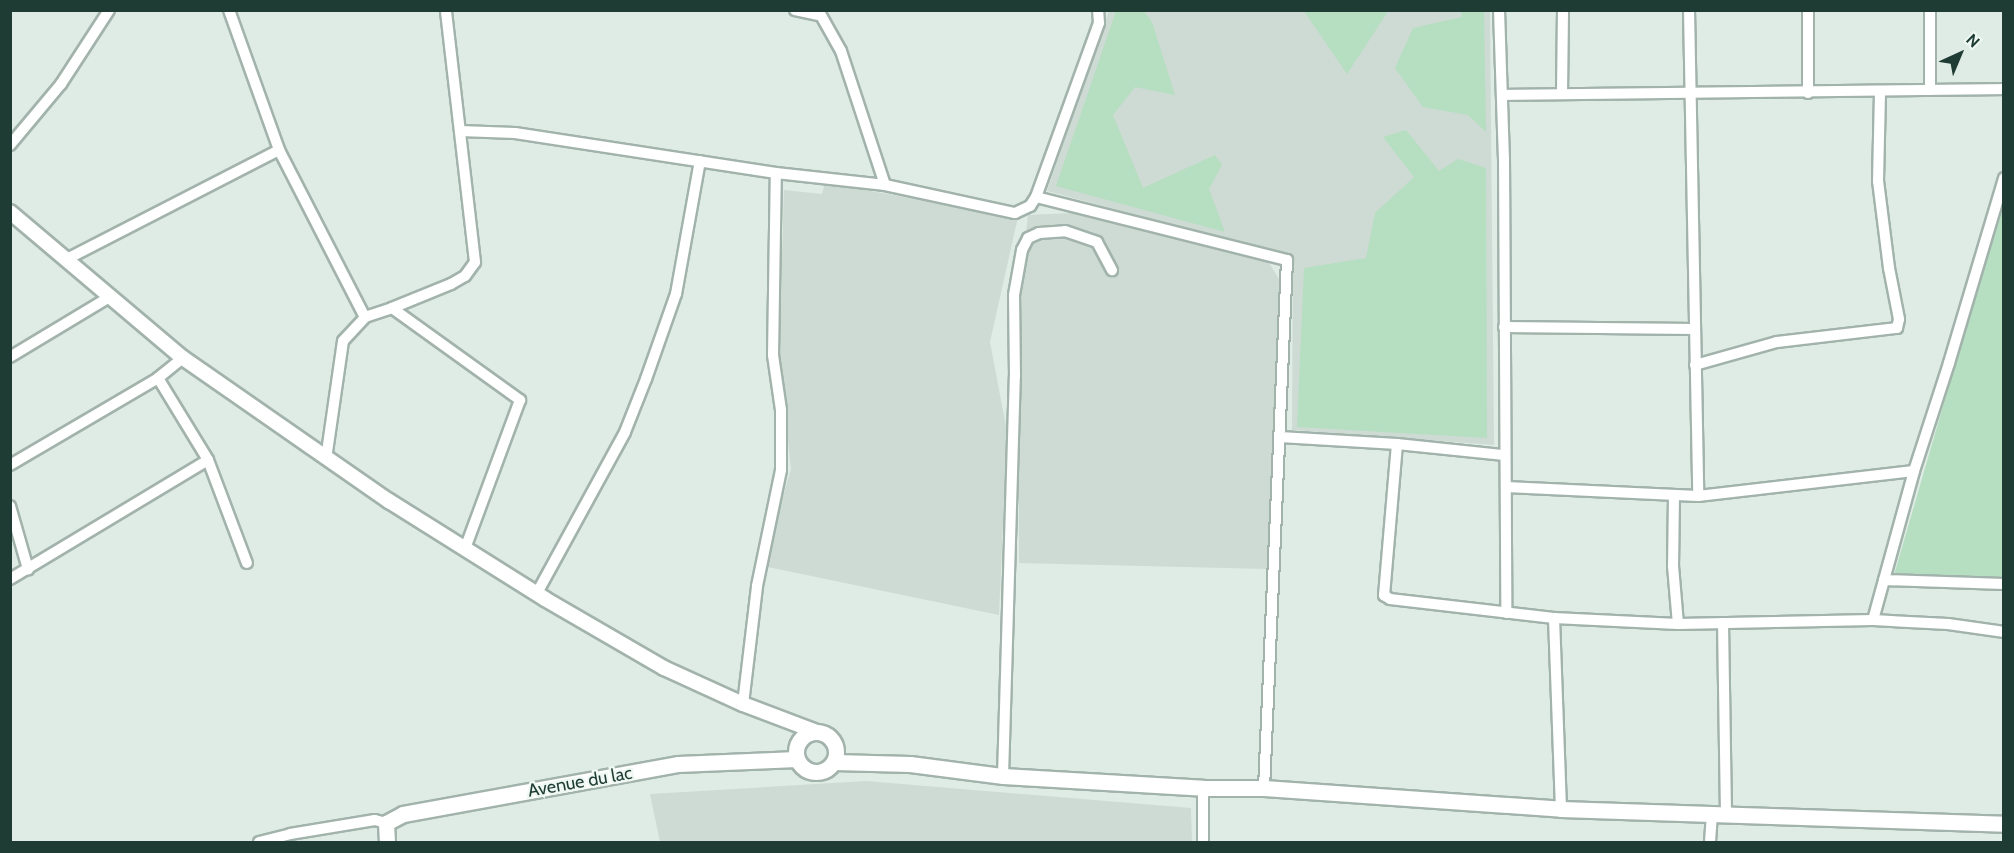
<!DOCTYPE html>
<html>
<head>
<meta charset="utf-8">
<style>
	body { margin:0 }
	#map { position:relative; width:2014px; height:853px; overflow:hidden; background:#dfebe5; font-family:Cabin,sans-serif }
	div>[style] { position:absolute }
	.built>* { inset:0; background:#cddbd4 }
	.green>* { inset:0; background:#b6dec0 }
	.roads { filter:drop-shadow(2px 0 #a2b3ac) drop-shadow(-2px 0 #a2b3ac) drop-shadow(0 2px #a2b3ac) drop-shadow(0 -2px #a2b3ac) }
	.minor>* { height:10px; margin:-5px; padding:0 5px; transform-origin:5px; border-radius:5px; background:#fff }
	.tertiary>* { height:14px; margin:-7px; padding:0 7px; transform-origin:7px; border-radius:7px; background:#fff }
	.secondary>* { height:15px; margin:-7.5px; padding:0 7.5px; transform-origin:7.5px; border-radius:7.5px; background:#fff }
	.secondary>.ring { margin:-7.5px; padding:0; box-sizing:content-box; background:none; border:15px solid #fff; border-radius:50% }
	span { translate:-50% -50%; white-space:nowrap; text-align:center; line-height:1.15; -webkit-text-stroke:4.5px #eff8f3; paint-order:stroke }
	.street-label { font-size:18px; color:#1f3c34 }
	.frame { position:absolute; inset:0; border:12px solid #1f3c34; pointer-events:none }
	.north { position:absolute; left:1930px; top:24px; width:60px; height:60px; -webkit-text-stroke:4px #eff8f3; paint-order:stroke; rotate:44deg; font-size:16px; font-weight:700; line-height:24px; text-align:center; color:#1f3c34 }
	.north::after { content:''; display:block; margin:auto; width:21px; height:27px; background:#1f3c34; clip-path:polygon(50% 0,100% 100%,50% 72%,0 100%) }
</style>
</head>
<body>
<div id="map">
	<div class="built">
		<div style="clip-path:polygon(1109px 11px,1490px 11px,1494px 445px,1292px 430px,1293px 263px,1287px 255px,1047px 191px)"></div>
		<div style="clip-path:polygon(825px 183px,1018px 217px,990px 342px,1007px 432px,999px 615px,763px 566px,791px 469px,779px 354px,784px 190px,822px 194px)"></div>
		<div style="clip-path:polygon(1072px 213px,1168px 233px,1266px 258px,1282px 284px,1267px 569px,1019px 563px,1019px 297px,1028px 215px)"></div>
		<div style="clip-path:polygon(866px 781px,1191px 808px,1192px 842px,660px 842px,650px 794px)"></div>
	</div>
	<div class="green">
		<div style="clip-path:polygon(1386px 10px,1387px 13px,1347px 74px,1304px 11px)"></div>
		<div style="clip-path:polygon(1116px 11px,1144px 11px,1152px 22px,1175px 95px,1135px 87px,1113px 115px,1143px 188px,1215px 155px,1222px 165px,1209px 189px,1225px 232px,1056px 186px)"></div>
		<div style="clip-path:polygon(1461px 11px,1484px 11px,1486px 132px,1468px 115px,1423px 107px,1395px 68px,1413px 28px,1462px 17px)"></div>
		<div style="clip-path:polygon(1406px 130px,1439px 171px,1458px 159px,1486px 168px,1487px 438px,1297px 427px,1304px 268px,1366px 258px,1375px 213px,1414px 177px,1383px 137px)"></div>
		<div style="clip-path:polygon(2003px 200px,2003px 577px,1894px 575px)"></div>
	</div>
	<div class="roads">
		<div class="minor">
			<div style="left:229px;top:10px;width:149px;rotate:70.3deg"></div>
			<div style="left:279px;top:150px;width:188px;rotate:62.8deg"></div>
			<div style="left:795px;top:10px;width:24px;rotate:12deg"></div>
			<div style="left:818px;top:10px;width:47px;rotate:60.7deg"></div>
			<div style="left:841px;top:51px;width:141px;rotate:71.8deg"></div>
			<div style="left:1499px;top:10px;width:148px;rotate:88.1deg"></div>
			<div style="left:1504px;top:158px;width:455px;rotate:89.7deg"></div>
			<div style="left:1689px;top:10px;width:486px;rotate:88.9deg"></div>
			<div style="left:1808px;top:10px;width:83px;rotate:90deg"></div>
			<div style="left:1930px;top:10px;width:80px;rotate:90deg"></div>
			<div style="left:1562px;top:93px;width:83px;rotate:-89.3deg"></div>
			<div style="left:1502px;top:95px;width:502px;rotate:-0.68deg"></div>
			<div style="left:460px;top:131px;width:55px;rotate:2.1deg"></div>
			<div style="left:515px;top:133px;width:264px;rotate:8.7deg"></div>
			<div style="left:776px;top:173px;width:110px;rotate:6.3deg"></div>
			<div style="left:885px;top:185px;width:133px;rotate:12.2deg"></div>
			<div style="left:1015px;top:213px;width:17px;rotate:-25deg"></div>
			<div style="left:1030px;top:206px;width:11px;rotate:-56deg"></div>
			<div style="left:1036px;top:197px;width:259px;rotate:14.1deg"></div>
			<div style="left:1287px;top:260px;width:529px;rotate:92.49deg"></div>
			<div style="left:10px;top:145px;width:80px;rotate:-50.1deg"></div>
			<div style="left:61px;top:84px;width:88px;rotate:-57deg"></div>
			<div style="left:1036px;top:197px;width:185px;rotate:-70.1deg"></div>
			<div style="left:1099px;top:23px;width:13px;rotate:-94deg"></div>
			<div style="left:67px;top:259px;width:238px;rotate:-27.2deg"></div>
			<div style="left:392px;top:308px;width:64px;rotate:-22.1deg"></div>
			<div style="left:451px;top:284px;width:16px;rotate:-30deg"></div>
			<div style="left:465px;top:276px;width:17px;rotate:-54deg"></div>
			<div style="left:475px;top:262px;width:254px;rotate:-96.6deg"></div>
			<div style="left:1504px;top:327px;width:190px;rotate:0.6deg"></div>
			<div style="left:10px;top:357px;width:118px;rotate:-31.1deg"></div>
			<div style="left:1695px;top:365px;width:85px;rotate:-15.7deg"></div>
			<div style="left:1777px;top:342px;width:121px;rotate:-6.7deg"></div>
			<div style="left:1897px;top:328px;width:9px;rotate:-77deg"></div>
			<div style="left:1899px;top:319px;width:52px;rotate:-101.1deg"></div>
			<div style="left:1889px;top:268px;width:88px;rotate:-97.2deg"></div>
			<div style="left:1878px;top:181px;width:89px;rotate:-88.7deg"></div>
			<div style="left:158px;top:378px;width:96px;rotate:58.6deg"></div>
			<div style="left:208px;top:460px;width:110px;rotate:69.3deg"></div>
			<div style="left:1280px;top:437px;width:117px;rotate:3.4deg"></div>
			<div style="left:1397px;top:444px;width:108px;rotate:5.9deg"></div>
			<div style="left:1397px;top:444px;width:152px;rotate:94.9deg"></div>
			<div style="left:1384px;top:595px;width:7px;rotate:34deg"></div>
			<div style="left:1390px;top:599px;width:165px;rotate:6.6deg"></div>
			<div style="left:1554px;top:618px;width:124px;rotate:2.8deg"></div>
			<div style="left:1678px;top:624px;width:195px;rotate:-1.2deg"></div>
			<div style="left:1873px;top:620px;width:75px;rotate:3.1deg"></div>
			<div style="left:1948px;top:624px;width:57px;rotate:8.1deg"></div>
			<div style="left:326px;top:459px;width:119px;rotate:-81.8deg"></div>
			<div style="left:343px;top:341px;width:33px;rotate:-47deg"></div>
			<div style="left:365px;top:317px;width:28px;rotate:-18deg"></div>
			<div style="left:392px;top:308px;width:158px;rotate:35.7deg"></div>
			<div style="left:520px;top:400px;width:159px;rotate:110.3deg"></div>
			<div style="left:10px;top:465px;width:172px;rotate:-30.4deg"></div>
			<div style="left:158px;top:378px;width:32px;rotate:-39deg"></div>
			<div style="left:1506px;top:487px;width:192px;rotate:2.7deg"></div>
			<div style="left:1698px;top:496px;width:217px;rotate:-6.6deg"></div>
			<div style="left:1674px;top:496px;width:70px;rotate:90.8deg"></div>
			<div style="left:1673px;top:566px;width:58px;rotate:85.1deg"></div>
			<div style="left:10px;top:506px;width:66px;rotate:74.1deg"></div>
			<div style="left:10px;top:579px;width:231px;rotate:-31deg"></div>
			<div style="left:1884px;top:580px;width:120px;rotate:1.9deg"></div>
			<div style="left:537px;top:593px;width:183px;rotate:-61.3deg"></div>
			<div style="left:625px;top:432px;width:57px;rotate:-68.4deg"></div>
			<div style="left:646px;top:379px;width:90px;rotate:-70.6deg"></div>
			<div style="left:676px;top:294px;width:135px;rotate:-79.8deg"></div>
			<div style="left:1554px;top:618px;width:191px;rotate:87.9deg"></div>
			<div style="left:1873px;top:620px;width:155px;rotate:-74.6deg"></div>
			<div style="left:1914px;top:471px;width:114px;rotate:-72deg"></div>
			<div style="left:1949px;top:363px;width:193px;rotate:-73.4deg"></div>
			<div style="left:1723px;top:623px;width:193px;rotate:89.1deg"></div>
			<div style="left:743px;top:704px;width:119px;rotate:-83.2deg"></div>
			<div style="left:757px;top:586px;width:118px;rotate:-78.3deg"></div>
			<div style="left:781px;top:470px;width:60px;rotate:-90deg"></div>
			<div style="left:781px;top:410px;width:56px;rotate:-98.3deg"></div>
			<div style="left:773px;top:355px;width:182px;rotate:-89.1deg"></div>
			<div style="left:1003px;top:776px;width:400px;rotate:-88.3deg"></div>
			<div style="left:1015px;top:376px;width:81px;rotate:-90.7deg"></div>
			<div style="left:1014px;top:295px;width:46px;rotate:-79.9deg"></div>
			<div style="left:1022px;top:250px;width:13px;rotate:-63deg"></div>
			<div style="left:1028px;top:238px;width:12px;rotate:-24deg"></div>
			<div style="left:1039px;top:233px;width:26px;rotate:-4deg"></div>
			<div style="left:1065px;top:231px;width:34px;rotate:19deg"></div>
			<div style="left:1097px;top:242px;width:32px;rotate:62deg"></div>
			<div style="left:1203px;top:788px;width:54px;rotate:90deg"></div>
			<div style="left:259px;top:842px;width:32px;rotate:-14deg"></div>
			<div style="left:290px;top:834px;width:86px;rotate:-9.4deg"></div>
			<div style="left:375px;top:820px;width:11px;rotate:15deg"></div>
			<div style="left:1710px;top:842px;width:27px;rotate:-86deg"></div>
		</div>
		<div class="tertiary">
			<div style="left:10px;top:212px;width:226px;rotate:40.2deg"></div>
			<div style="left:183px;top:358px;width:251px;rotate:34.8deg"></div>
			<div style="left:389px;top:501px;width:184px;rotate:32.1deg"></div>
			<div style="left:545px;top:599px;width:138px;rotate:30.1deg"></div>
			<div style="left:664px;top:668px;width:87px;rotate:24.5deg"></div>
			<div style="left:743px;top:704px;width:79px;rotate:20.7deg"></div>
		</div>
		<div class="secondary">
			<div class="ring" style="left:796px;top:732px;width:25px;height:25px"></div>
			<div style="left:834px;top:762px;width:76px;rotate:1.5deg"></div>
			<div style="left:910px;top:764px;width:94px;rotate:7.4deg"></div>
			<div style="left:1003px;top:776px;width:200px;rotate:3.4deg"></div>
			<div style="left:1203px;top:788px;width:61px"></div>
			<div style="left:1264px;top:788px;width:298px;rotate:4deg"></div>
			<div style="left:1561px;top:809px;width:443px;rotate:1.9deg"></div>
			<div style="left:387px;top:842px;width:19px;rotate:-93deg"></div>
			<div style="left:386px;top:823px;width:19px;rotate:-28deg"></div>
			<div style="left:403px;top:814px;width:280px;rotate:-10.3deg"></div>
			<div style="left:678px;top:764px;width:119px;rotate:-2.4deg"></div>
		</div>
	</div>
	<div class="street-label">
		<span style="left:580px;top:782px;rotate:-10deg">Avenue du lac</span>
	</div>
	<div class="frame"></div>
	<div class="north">N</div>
</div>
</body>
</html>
